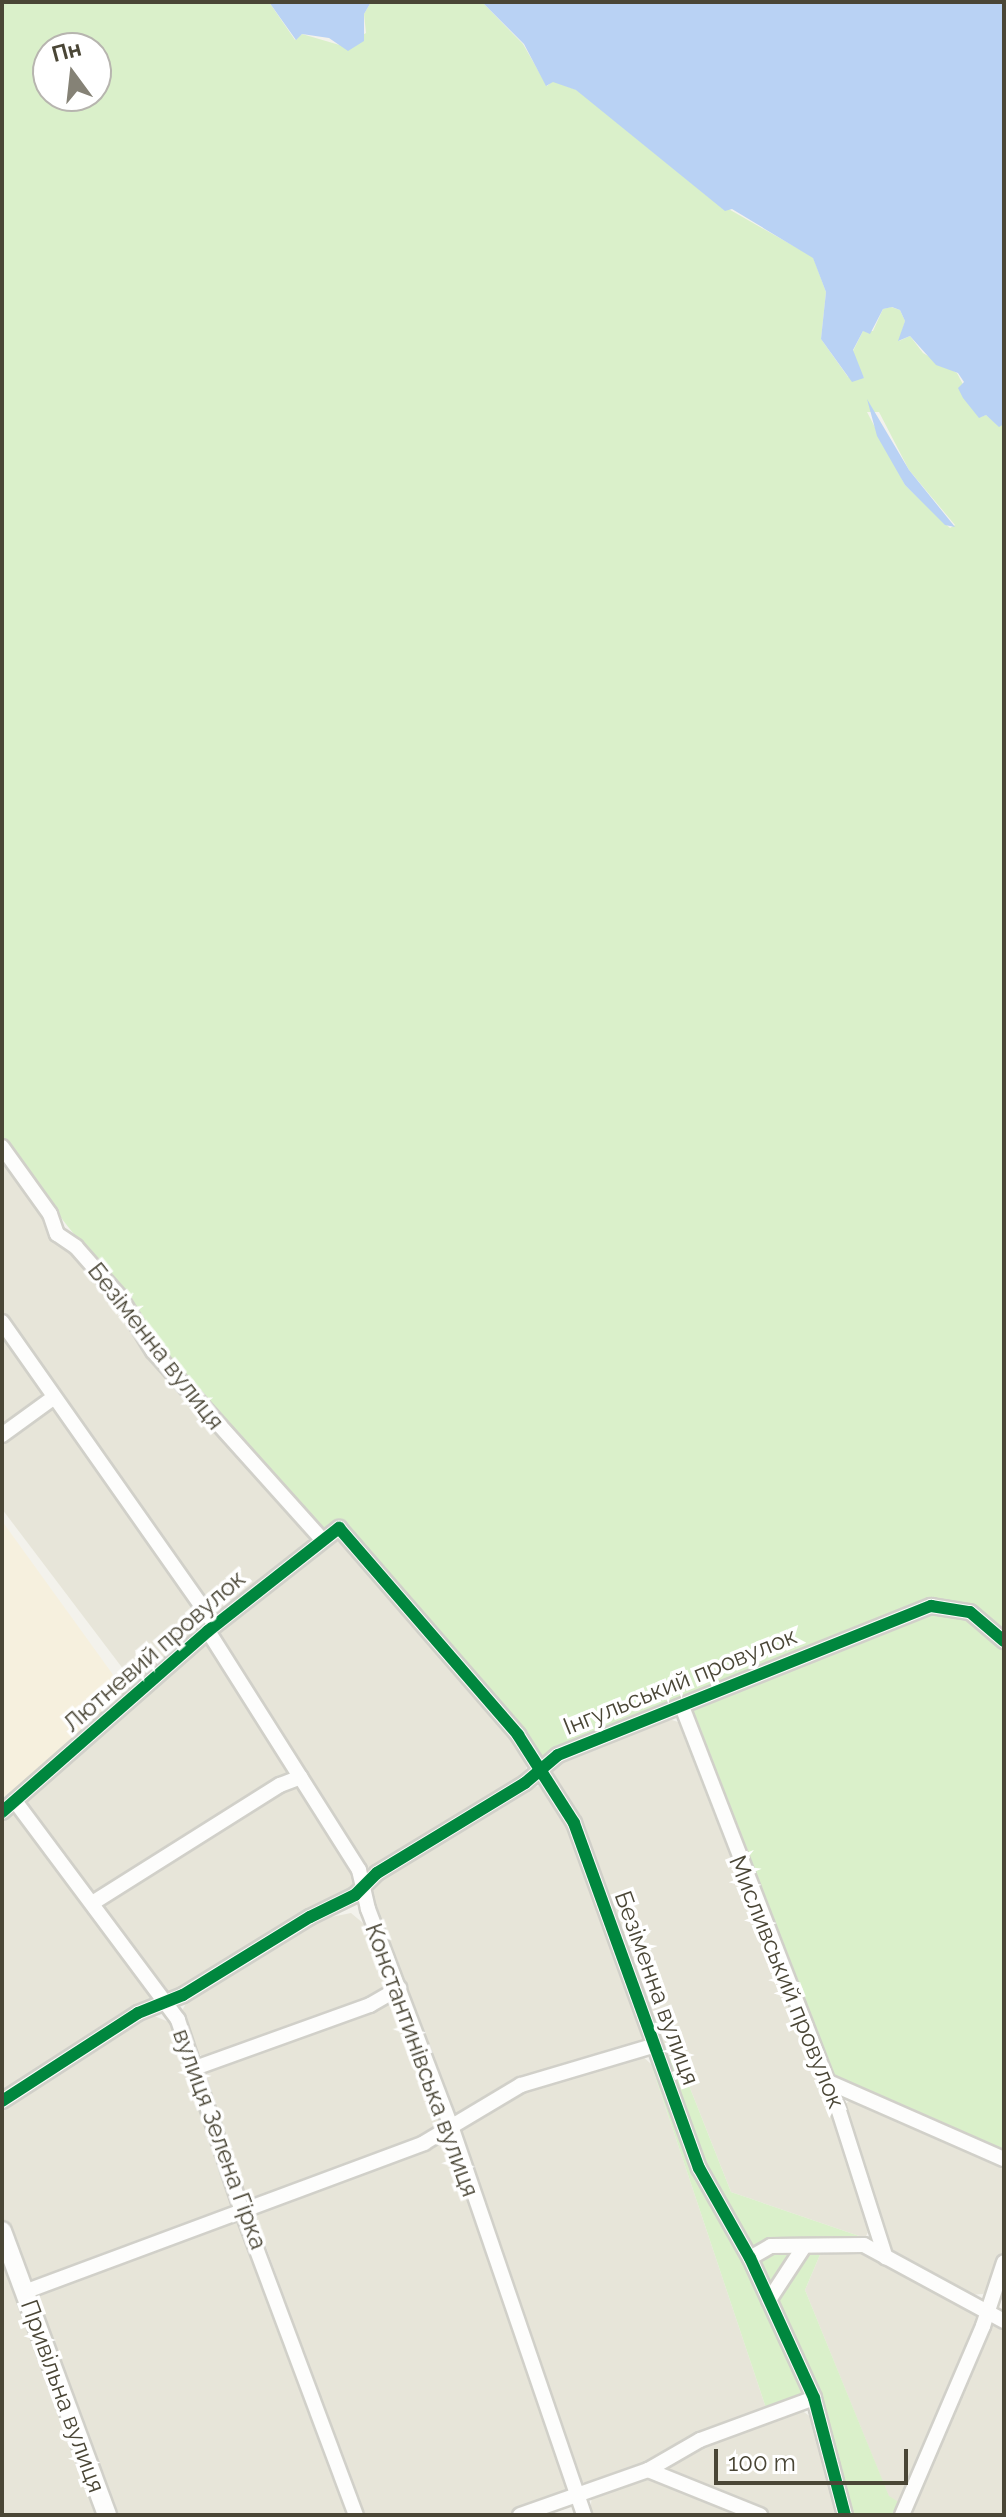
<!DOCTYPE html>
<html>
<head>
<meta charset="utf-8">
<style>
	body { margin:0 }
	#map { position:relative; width:1006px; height:2517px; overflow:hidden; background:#f3f2ec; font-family:Raleway,sans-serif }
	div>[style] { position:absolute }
	.residential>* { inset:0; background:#e7e5d9 }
	.commercial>* { inset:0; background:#f6f0de }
	.green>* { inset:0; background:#daf0ca }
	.water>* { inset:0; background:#b9d2f4 }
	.roads { filter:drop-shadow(2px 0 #d1d0c9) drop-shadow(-2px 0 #d1d0c9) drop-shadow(0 2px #d1d0c9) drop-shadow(0 -2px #d1d0c9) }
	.minor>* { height:14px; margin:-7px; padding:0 7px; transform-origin:7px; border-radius:7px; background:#fdfdfc }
	.tertiary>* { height:18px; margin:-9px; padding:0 9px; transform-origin:9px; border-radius:9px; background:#fdfdfc }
	.cycleway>* { height:12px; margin:-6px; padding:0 6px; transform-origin:6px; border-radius:6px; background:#00873e }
	span { translate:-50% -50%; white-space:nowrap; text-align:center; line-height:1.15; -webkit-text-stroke:7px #fff; paint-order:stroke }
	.street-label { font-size:24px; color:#4a4636 }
	.frame { position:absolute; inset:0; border:4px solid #4a4636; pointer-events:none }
	.north { position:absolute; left:32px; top:32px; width:80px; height:80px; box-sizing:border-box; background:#fff; border:2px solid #b7b5af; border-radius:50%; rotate:345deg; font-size:22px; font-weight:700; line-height:32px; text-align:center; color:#4a4636 }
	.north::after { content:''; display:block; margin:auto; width:28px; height:36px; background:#858276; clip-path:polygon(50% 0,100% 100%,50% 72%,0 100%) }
	.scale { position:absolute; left:714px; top:2449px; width:194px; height:36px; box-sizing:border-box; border:4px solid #4a4636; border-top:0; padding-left:10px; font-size:24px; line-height:28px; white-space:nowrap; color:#4a4636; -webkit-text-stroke:6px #fff; paint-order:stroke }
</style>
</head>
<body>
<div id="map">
	<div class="residential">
		<div style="clip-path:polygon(2px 1152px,67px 1245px,309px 1530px,308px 1543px,220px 1614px,211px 1612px,2px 1314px)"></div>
		<div style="clip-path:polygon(2px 1328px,43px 1393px,2px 1430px)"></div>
		<div style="clip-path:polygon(51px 1406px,208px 1625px,136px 1686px,2px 1509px,2px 1439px)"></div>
		<div style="clip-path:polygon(336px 1536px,515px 1737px,528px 1762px,523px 1779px,368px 1870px,216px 1633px)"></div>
		<div style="clip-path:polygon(206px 1643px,213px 1647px,295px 1774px,94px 1896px,23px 1806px,25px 1797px)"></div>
		<div style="clip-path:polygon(672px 1720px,684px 1724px,833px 2110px,873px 2223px,865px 2238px,731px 2192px,677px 2055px,664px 2060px,551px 1775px,553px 1763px,632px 1728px)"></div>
		<div style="clip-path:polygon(300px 1784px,358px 1882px,354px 1888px,172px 1992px,163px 1991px,101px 1906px,103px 1901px,271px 1794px)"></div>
		<div style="clip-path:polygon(539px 1786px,570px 1825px,644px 2042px,455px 2116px,373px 1910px,370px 1886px,524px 1790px)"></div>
		<div style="clip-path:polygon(14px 1810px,153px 1994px,151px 2001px,2px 2093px,2px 1819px)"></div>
		<div style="clip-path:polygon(351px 1913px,370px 1929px,393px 1988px,368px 2003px,204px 2058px,196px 2052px,180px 2015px,188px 1999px,312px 1921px)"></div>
		<div style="clip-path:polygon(395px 1993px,442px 2124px,422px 2141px,244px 2206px,202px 2080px,203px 2072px)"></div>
		<div style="clip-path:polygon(152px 2015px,176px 2025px,238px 2208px,28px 2283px,2px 2215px,2px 2108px)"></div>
		<div style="clip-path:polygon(640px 2054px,651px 2064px,767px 2411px,590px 2488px,576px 2476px,459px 2132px,523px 2089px)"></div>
		<div style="clip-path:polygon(853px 2098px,1004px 2163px,1004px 2251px,992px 2287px,983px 2294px,969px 2295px,889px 2251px,844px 2105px)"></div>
		<div style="clip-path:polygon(445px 2135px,570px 2491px,566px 2497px,508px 2515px,362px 2515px,254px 2213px)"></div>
		<div style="clip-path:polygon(232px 2221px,242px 2221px,352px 2515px,114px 2515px,36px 2301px,37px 2294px)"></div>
		<div style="clip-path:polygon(2px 2247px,100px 2515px,2px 2515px)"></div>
		<div style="clip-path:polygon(859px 2248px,979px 2314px,902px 2504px,889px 2497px,805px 2290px,822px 2250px)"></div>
		<div style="clip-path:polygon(994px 2325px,1004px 2326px,1004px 2515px,907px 2515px,985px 2332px)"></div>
		<div style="clip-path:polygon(797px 2407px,815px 2420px,840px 2515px,770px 2515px,661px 2473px,669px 2460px)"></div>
		<div style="clip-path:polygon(643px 2475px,751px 2515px,590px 2515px,592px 2494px)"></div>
	</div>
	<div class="commercial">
		<div style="clip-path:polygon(2px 1521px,127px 1694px,2px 1804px)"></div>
	</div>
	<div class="green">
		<div style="clip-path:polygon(evenodd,2px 2px,269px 2px,295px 40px,302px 34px,343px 46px,366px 33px,364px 14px,371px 2px,482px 2px,523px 44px,547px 86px,553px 81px,577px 90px,711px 199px,813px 257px,826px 292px,821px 339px,848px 377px,864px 378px,851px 355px,863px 331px,873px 331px,883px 309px,891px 307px,900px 310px,905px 321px,899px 341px,910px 336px,923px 353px,957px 373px,980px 417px,986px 415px,999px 426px,1004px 424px,1004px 2156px,840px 2084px,824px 2069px,681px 1700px,545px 1758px,536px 1753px,339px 1521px,327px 1529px,315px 1528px,155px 1350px,122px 1295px,2px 1143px,2px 2px,48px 48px,96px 48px,96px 96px,48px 96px,48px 48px,2px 2px,867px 412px,879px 412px,909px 470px,955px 525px,950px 528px,905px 485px,867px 412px)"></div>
		<div style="clip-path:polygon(677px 2055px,731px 2192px,865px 2238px,854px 2253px,839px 2247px,822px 2250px,805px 2290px,889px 2496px,902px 2504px,898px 2515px,850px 2515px,818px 2394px,767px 2411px,651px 2064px)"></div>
	</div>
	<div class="water">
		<div style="clip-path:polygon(269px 2px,371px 2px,364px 14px,364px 41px,348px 51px,329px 38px,302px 34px,296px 40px)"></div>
		<div style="clip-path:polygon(482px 2px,1004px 2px,1004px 424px,999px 427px,986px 415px,979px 418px,963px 398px,958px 388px,964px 382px,958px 373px,936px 365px,910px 336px,898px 341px,905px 321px,900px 310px,892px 307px,883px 309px,870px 334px,863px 331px,853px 350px,864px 378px,852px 382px,821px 339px,826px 292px,813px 258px,732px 209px,725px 211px,576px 90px,553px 82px,546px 86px,524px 44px)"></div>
		<div style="clip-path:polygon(867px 399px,909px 470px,955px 527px,945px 525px,905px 485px,877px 436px)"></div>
	</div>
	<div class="roads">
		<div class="minor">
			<div style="left:2px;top:1147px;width:82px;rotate:54.4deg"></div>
			<div style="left:50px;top:1214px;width:21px;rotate:71deg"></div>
			<div style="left:57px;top:1234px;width:23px;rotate:34deg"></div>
			<div style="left:76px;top:1247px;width:67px;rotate:48.7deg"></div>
			<div style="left:120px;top:1297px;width:63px;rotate:58.6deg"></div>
			<div style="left:153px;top:1351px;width:251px;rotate:48.1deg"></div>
			<div style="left:2px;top:1322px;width:370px;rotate:54.9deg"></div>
			<div style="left:2px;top:1435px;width:63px;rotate:-36deg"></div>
			<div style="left:208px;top:1631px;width:283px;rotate:57.7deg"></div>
			<div style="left:359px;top:1870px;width:40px;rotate:77deg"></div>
			<div style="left:368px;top:1909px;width:232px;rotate:69.1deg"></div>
			<div style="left:451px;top:2126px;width:411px;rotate:71.1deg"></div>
			<div style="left:683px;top:1709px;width:428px;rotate:68.8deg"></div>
			<div style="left:838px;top:2108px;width:157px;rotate:72.3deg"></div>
			<div style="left:15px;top:1801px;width:273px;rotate:53.3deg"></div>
			<div style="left:178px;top:2020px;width:195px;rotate:71.5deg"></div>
			<div style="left:240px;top:2205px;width:331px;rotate:69.5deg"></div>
			<div style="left:2px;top:1812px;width:274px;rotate:-41.3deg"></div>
			<div style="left:208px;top:1631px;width:167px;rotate:-38.2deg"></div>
			<div style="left:339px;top:1528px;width:274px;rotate:49.1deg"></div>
			<div style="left:518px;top:1735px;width:104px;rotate:57.5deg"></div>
			<div style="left:574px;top:1823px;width:367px;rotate:70.1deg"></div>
			<div style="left:699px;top:2168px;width:103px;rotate:60.5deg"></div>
			<div style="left:750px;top:2258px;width:154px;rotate:65.4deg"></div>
			<div style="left:814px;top:2398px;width:121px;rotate:75.2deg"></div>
			<div style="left:94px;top:1902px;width:220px;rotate:-32.2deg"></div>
			<div style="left:280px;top:1785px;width:22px;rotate:-21deg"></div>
			<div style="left:195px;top:2068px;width:186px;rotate:-19.8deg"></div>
			<div style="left:370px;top:2005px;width:34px;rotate:-30deg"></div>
			<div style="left:826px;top:2081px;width:194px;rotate:23.7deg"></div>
			<div style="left:2px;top:2101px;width:162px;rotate:-32.9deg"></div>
			<div style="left:138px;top:2013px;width:48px;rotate:-21.8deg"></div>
			<div style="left:183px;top:1995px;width:149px;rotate:-31.6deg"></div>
			<div style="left:310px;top:1917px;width:50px;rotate:-26.1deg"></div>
			<div style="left:355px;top:1895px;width:31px;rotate:-45deg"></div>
			<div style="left:377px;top:1873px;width:173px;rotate:-31.3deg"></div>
			<div style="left:525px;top:1783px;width:43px;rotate:-40.3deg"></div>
			<div style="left:558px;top:1755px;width:402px;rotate:-21.8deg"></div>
			<div style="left:931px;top:1606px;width:39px;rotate:9deg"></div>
			<div style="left:970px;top:1612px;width:45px;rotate:40.5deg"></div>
			<div style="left:750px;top:2258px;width:24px;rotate:-30deg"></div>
			<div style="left:771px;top:2246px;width:93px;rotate:-0.6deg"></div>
			<div style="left:864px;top:2245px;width:159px;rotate:28.5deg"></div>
			<div style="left:24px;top:2292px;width:427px;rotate:-20.4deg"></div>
			<div style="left:424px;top:2143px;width:113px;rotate:-30.9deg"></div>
			<div style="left:521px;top:2085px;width:138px;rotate:-16.5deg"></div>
			<div style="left:769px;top:2300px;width:62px;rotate:-56.8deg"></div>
			<div style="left:648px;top:2470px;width:121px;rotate:21.9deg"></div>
			<div style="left:520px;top:2515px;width:136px;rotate:-19.4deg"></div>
			<div style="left:648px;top:2470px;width:60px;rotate:-30deg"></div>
			<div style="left:700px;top:2440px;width:121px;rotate:-20.2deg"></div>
			<div style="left:902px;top:2515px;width:206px;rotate:-66.8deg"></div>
			<div style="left:983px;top:2326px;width:67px;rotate:-71.8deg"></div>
		</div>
		<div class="tertiary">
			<div style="left:2px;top:2231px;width:303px;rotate:69.7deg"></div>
		</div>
	</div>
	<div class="cycleway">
		<div style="left:2px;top:1812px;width:274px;rotate:-41.3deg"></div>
		<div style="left:208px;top:1631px;width:167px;rotate:-38.2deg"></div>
		<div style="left:339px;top:1528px;width:274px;rotate:49.1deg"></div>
		<div style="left:518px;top:1735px;width:104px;rotate:57.5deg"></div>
		<div style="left:574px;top:1823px;width:367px;rotate:70.1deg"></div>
		<div style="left:699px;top:2168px;width:103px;rotate:60.5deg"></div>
		<div style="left:750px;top:2258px;width:154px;rotate:65.4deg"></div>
		<div style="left:814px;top:2398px;width:121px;rotate:75.2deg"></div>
		<div style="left:2px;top:2101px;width:162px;rotate:-32.9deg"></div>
		<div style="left:138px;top:2013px;width:48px;rotate:-21.8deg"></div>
		<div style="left:183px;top:1995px;width:149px;rotate:-31.6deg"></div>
		<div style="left:310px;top:1917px;width:50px;rotate:-26.1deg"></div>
		<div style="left:355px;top:1895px;width:31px;rotate:-45deg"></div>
		<div style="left:377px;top:1873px;width:173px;rotate:-31.3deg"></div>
		<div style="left:525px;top:1783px;width:43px;rotate:-40.3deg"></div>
		<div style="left:558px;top:1755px;width:402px;rotate:-21.8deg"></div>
		<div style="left:931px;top:1606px;width:39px;rotate:9deg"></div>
		<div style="left:970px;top:1612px;width:45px;rotate:40.5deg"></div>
	</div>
	<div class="street-label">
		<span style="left:156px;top:1346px;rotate:52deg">Безіменна вулиця</span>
		<span style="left:154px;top:1651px;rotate:-41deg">Лютневий провулок</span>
		<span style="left:680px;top:1681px;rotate:-22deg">Інгульський провулок</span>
		<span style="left:787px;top:1982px;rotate:68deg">Мисливський провулок</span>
		<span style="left:657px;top:1988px;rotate:70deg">Безіменна вулиця</span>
		<span style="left:422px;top:2060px;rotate:70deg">Константинівська вулиця</span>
		<span style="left:220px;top:2139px;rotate:70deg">вулиця Зелена Гірка</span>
		<span style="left:63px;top:2396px;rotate:70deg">Привільна вулиця</span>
	</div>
	<div class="frame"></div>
	<div class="north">Пн</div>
	<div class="scale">100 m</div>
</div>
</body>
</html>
